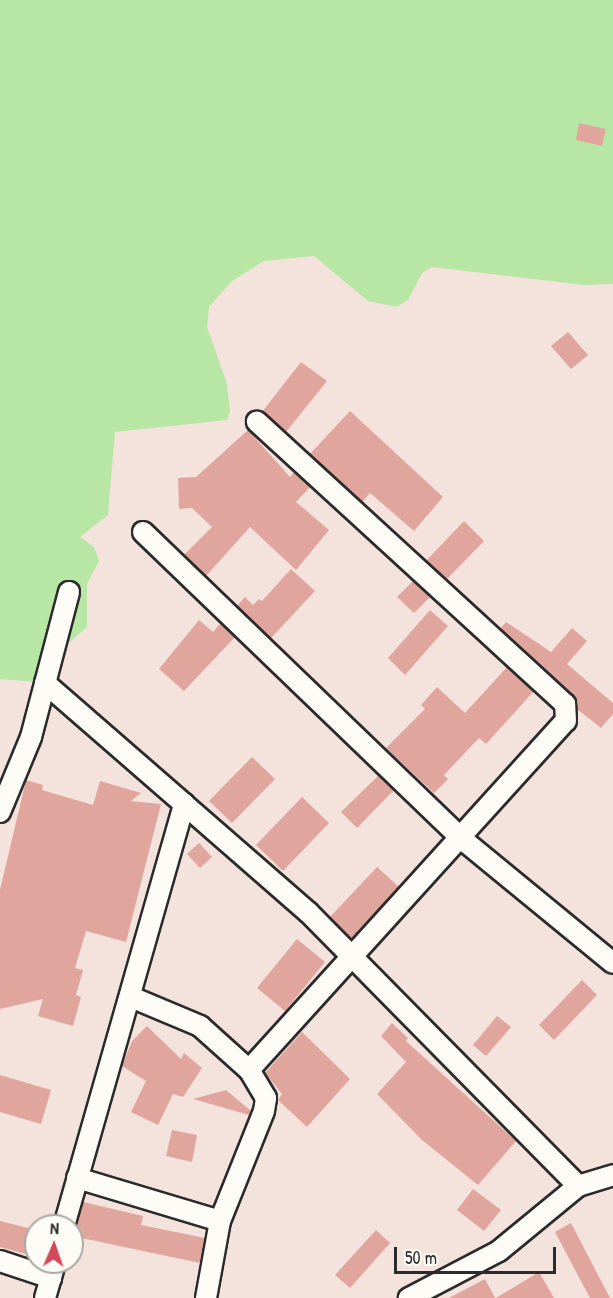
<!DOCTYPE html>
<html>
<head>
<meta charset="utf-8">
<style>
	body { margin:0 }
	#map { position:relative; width:613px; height:1298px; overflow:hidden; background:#f4e2dc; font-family:"Patrick Hand",sans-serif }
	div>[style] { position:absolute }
	.green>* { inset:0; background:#b8e6a4 }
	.building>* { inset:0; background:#e0a69e }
	.roads { filter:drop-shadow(2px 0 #2b2b2b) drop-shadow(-2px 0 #2b2b2b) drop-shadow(0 2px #2b2b2b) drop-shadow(0 -2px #2b2b2b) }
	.street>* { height:20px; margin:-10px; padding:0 10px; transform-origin:10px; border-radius:10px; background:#fdfcf7 }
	span { translate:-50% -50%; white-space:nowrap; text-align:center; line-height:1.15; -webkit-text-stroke:6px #fdfcf7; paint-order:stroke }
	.north { position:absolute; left:24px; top:1214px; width:60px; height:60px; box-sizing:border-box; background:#fdfcf7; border:2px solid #a9a8a5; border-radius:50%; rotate:2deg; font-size:16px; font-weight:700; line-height:24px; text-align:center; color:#2b2b2b }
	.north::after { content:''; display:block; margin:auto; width:21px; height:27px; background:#d1495b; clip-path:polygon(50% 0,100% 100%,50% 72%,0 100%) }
	.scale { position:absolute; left:394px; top:1247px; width:162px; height:27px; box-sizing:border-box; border:3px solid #2b2b2b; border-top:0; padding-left:8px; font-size:18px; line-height:21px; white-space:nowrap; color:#2b2b2b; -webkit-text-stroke:4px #fdfcf7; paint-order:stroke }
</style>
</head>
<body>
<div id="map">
	<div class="green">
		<div style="clip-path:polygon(0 0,613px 0,613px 284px,585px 285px,432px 267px,422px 273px,408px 300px,396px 307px,368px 301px,314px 256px,264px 261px,232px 281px,209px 307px,207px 327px,227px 384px,230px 411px,227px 420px,115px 432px,108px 515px,80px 537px,94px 547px,99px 561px,87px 584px,87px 627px,48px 661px,38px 682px,0 679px)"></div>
	</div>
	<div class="building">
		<div style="clip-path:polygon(579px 123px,606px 129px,602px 146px,576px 140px)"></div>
		<div style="clip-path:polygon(568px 332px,588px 355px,571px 369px,551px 346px)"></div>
		<div style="clip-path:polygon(301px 362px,327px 381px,286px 432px,262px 412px)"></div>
		<div style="clip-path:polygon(350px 411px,443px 497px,414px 531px,370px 493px,362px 502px,310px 454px)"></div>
		<div style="clip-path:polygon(248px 430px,290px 477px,294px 472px,310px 487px,296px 502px,329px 530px,296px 570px,250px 527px,206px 576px,184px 555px,212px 527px,192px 508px,179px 509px,178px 478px,196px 477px)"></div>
		<div style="clip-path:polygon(464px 521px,484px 541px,447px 579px,426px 561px)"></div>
		<div style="clip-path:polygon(291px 569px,315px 591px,271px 638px,237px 606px,245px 597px,253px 605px,259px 599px,262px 601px)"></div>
		<div style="clip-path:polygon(413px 581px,430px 597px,414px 613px,397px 597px)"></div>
		<div style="clip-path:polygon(430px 610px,448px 626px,405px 675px,388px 658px)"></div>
		<div style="clip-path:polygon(199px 620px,213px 632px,221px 623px,235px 637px,184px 691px,159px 669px)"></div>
		<div style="clip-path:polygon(506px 622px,551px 652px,572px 628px,587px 641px,567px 664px,613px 703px,613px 714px,601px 728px,577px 709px,573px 695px,500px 629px)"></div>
		<div style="clip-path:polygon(507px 667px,534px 691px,486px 744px,479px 738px,444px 775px,448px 779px,434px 793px,386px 748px,425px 709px,421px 705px,437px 687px,465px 713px)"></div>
		<div style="clip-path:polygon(252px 757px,275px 779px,232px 823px,209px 801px)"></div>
		<div style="clip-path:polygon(379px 775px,394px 790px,357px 828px,341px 812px)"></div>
		<div style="clip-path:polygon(26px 780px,43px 785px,42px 790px,93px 805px,100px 781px,141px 793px,131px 801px,161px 804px,126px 942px,86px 931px,75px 968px,83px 970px,76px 995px,81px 997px,73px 1026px,38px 1016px,43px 999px,0 1009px,0 890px)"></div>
		<div style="clip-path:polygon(302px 797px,329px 823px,283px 871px,256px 845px)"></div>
		<div style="clip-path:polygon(199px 843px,212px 857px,200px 868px,187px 854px)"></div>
		<div style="clip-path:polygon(377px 867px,399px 887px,352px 939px,330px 917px)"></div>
		<div style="clip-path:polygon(297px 939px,325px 962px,285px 1011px,257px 988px)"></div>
		<div style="clip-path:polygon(582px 980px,597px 995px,554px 1040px,539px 1025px)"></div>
		<div style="clip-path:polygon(497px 1016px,511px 1027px,486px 1056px,473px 1045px)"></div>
		<div style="clip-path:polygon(392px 1023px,408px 1038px,406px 1041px,516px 1141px,478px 1185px,422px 1140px,377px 1094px,406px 1062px,381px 1036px)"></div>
		<div style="clip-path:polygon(147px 1026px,181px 1059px,184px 1053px,202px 1068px,183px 1097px,173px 1094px,158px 1125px,131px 1112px,146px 1081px,122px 1066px,132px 1041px)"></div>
		<div style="clip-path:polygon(302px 1032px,350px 1079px,307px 1127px,278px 1100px,282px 1094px,265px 1073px)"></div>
		<div style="clip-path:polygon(0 1075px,51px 1090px,41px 1124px,0 1112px)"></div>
		<div style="clip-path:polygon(226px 1090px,251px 1111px,249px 1115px,193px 1099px)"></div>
		<div style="clip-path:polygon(172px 1130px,197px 1135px,192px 1162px,166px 1156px)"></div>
		<div style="clip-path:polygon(473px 1189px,501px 1210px,484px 1231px,457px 1210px)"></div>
		<div style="clip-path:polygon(83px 1202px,143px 1216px,141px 1225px,205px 1238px,200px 1263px,72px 1236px)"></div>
		<div style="clip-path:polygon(0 1221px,36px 1230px,36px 1257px,0 1247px)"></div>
		<div style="clip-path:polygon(571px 1223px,610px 1298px,590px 1298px,555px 1232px)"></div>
		<div style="clip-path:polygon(376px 1230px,390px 1243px,350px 1288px,335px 1275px)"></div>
		<div style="clip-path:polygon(539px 1272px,554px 1298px,496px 1298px)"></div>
		<div style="clip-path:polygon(485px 1279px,495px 1298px,449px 1298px)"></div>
	</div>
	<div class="roads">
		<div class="street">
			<div style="left:143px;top:532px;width:443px;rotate:43.9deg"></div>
			<div style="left:462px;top:839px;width:195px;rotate:39.4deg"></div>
			<div style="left:45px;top:683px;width:184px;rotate:41deg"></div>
			<div style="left:0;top:812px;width:81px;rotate:-67.5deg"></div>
			<div style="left:31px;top:737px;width:150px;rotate:-75.3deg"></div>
			<div style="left:131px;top:997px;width:75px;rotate:22.8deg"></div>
			<div style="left:200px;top:1026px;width:66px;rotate:41.9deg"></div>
			<div style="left:249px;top:1070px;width:471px;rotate:-47.8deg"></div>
			<div style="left:566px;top:721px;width:17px;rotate:-93deg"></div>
			<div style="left:565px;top:704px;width:418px;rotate:-137.5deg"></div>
			<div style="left:77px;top:1178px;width:149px;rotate:16.7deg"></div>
			<div style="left:578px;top:1186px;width:37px;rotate:-17deg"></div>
			<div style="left:64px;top:1226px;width:439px;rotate:-74.1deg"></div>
			<div style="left:184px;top:804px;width:164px;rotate:41.1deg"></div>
			<div style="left:308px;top:912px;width:385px;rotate:45.4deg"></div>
			<div style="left:578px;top:1186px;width:102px;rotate:140.6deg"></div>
			<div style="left:499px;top:1251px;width:102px;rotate:152.4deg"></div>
			<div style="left:0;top:1261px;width:54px;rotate:18.4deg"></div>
			<div style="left:45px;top:1298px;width:37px;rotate:-74deg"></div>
			<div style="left:206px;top:1298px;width:78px;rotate:-79.7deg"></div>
			<div style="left:220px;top:1221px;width:118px;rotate:-68.2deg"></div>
			<div style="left:264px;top:1111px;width:13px;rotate:-81deg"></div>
			<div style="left:266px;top:1098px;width:33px;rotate:-121deg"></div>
		</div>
	</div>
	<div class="north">N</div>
	<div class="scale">50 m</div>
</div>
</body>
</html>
